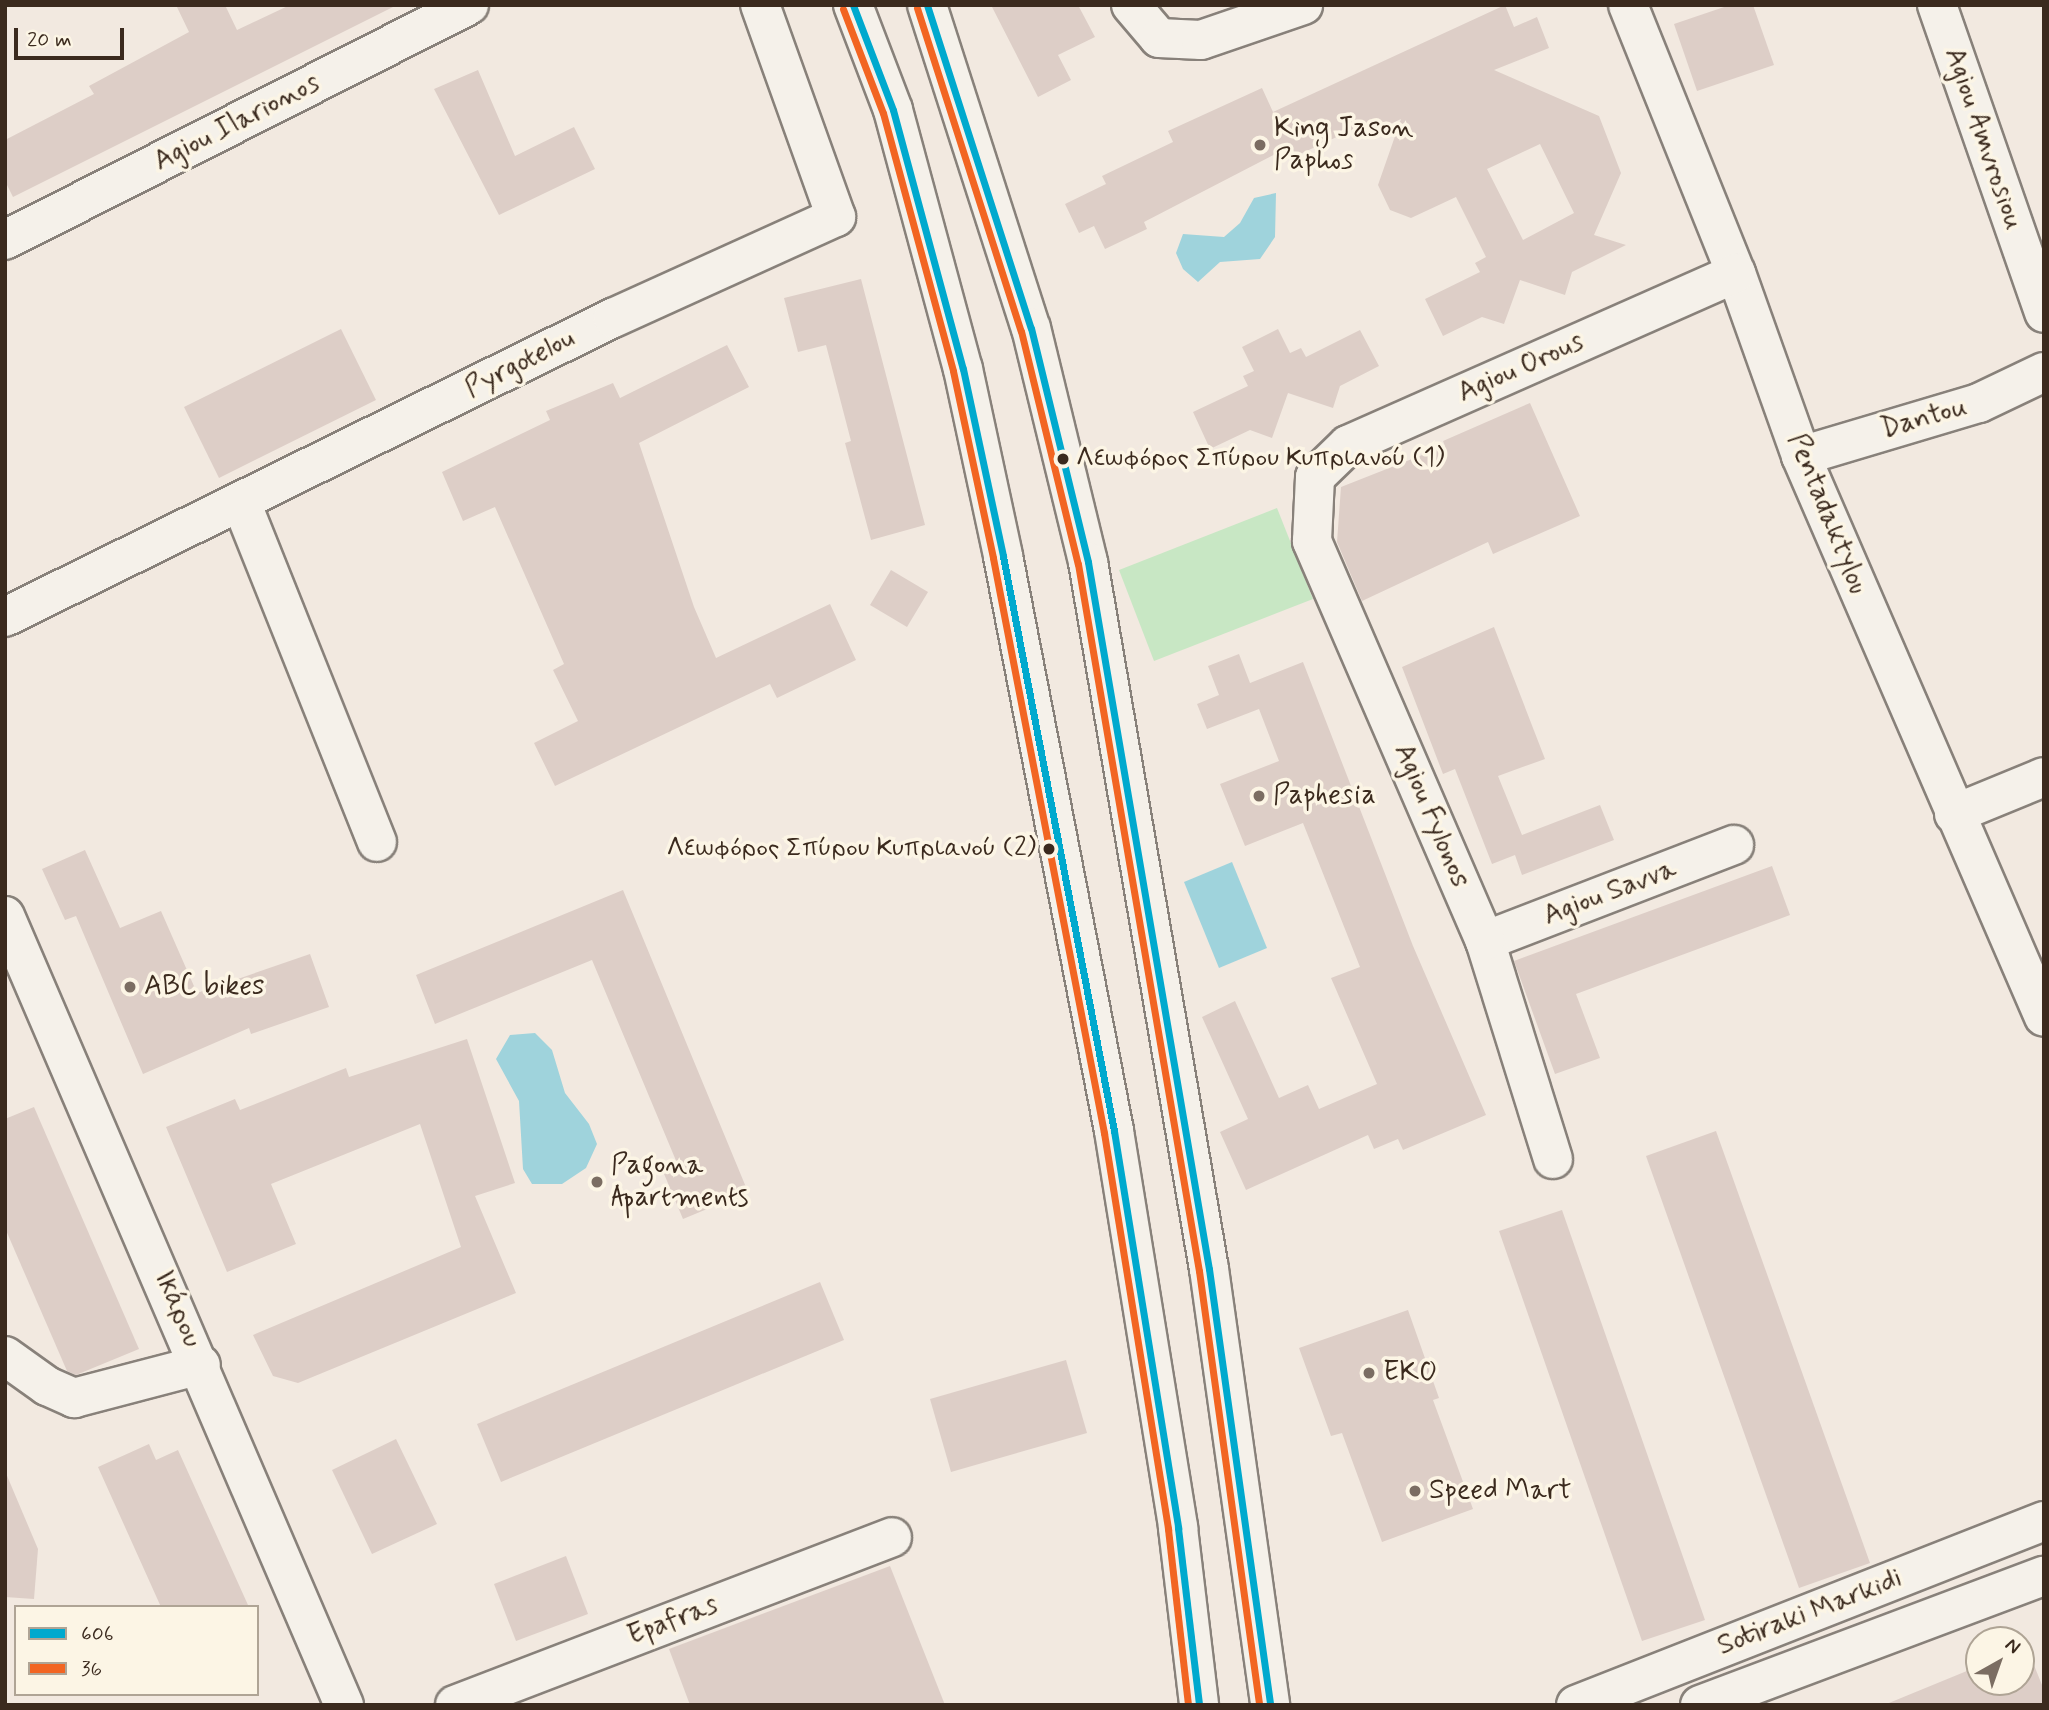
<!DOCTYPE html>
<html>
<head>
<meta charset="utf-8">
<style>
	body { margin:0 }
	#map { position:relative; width:2049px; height:1710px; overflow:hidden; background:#f2e9e0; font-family:Mynerve,sans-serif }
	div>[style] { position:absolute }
	.green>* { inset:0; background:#c8e7c4 }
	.water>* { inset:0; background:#9fd3dc }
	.building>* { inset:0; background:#ddcec7 }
	.roads { filter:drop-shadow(2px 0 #88817a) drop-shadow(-2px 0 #88817a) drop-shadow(0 2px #88817a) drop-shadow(0 -2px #88817a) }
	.minor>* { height:38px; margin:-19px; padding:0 19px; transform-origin:19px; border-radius:19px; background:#f5f1ea }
	.major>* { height:38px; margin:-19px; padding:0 19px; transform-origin:19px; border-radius:19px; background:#f5f1ea }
	.bus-1>* { height:7px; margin:-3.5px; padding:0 3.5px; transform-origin:3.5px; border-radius:3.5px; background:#00a9ce }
	.bus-2>* { height:7px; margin:-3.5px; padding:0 3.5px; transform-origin:3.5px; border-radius:3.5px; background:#f26522 }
	.dots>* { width:19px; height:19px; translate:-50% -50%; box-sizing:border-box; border:4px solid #fcf5e5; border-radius:50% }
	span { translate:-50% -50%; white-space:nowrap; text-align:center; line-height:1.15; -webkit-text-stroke:7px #fcf5e5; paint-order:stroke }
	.bus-label { font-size:26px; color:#3b2a1e }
	.left { translate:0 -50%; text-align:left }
	.right { translate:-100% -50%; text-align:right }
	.street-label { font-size:28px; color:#3b2a1e }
	.poi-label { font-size:28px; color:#3b2a1e }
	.frame { position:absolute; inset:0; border:7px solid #3b2a1e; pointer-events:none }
	.legend { position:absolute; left:14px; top:1605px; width:245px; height:91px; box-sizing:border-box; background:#fcf5e5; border:2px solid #afa495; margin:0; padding:9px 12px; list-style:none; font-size:21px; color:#3b2a1e }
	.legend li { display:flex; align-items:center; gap:14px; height:35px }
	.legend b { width:35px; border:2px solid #afa495 }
	.north { position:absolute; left:1965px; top:1626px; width:70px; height:70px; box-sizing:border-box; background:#fcf5e5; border:2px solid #afa495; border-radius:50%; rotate:40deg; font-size:19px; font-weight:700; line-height:28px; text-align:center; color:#3b2a1e }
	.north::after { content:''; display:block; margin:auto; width:24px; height:32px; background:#7b6d62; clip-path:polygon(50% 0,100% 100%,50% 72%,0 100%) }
	.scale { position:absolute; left:14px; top:28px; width:110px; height:32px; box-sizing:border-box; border:4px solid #3b2a1e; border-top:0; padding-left:9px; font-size:21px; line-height:24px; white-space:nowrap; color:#3b2a1e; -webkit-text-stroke:5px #fcf5e5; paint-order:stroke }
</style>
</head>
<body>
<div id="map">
	<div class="green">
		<div style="clip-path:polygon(1277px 508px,1313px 599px,1154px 661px,1119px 570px)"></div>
	</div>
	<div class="water">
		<div style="clip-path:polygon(1276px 193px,1275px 237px,1260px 259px,1220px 262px,1198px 282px,1183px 269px,1176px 253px,1183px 234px,1224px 237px,1240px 223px,1254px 198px)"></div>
		<div style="clip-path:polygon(1232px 862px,1267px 948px,1219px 968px,1184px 882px)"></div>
		<div style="clip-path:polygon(535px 1033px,552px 1050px,565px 1093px,589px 1124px,597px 1144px,586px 1168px,562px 1184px,532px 1184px,523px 1169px,519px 1101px,496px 1059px,510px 1035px)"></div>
	</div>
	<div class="building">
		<div style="clip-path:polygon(176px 5px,225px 5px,237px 30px,290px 5px,397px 5px,13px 197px,5px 181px,5px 140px,94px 94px,89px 86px,189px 32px)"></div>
		<div style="clip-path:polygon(991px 5px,1078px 5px,1095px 37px,1058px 55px,1071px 80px,1038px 97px)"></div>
		<div style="clip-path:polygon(evenodd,1505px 5px,1514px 27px,1537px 17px,1549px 48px,1494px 70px,1599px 116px,1621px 173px,1594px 235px,1626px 245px,1572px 272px,1565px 295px,1520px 280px,1504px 324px,1482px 317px,1443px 336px,1425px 299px,1480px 272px,1475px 263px,1486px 257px,1456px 197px,1411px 218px,1390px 210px,1378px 185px,1401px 119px,1363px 137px,1358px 127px,1296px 156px,1291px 146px,1144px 222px,1147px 229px,1105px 249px,1094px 226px,1079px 233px,1065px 204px,1106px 184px,1102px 176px,1173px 142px,1168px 131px,1262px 88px,1273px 112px,1505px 5px,1540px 144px,1574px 213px,1523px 240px,1487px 169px,1540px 144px)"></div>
		<div style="clip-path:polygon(1730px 5px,1753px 5px,1774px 65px,1697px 91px,1674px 24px)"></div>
		<div style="clip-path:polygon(478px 70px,515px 156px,574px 127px,595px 169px,499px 215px,434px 89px)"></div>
		<div style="clip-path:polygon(861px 279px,925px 525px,871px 540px,845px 443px,851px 441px,826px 345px,798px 352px,784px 298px)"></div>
		<div style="clip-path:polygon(341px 329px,376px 400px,219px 478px,184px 407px)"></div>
		<div style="clip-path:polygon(1278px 329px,1290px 353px,1301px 348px,1306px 357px,1360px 330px,1379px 366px,1340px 386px,1333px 408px,1288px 393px,1272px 438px,1250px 430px,1210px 449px,1193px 412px,1248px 386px,1243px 376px,1254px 371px,1242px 347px)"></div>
		<div style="clip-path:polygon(727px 345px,749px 387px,639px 443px,694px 607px,716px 658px,830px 604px,856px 660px,777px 698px,770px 684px,555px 786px,534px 743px,578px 721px,553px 670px,564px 664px,495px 507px,463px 521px,442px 472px,550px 420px,546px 411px,613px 383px,620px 398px)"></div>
		<div style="clip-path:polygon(1530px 403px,1580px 516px,1493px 554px,1488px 542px,1362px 601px,1337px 542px,1341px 487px,1445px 446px,1443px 441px)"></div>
		<div style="clip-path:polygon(891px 570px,928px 592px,907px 627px,870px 605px)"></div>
		<div style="clip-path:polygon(1494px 627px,1545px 759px,1498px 776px,1522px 835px,1600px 805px,1614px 840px,1522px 875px,1515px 855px,1492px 864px,1455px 769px,1443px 774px,1402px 667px)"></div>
		<div style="clip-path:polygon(1239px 654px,1250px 683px,1303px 662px,1413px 946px,1486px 1115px,1403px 1150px,1398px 1139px,1374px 1149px,1368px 1135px,1246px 1190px,1220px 1132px,1248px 1119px,1202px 1017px,1235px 1001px,1279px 1098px,1308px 1085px,1319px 1109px,1377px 1084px,1331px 978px,1360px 967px,1303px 823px,1245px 846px,1220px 784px,1279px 761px,1259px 709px,1207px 729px,1197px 704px,1219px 695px,1208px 666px)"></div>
		<div style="clip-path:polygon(85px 850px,120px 928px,161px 911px,197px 993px,310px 954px,329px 1007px,251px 1034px,249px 1028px,143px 1074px,76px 916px,65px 920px,42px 869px)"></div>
		<div style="clip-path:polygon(1772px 866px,1790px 915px,1576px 994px,1600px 1058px,1555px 1074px,1514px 961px)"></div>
		<div style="clip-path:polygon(623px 890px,748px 1192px,683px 1219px,662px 1169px,677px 1163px,592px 960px,435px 1024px,416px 975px)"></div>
		<div style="clip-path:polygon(467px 1039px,515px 1183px,475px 1196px,516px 1293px,298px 1383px,273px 1376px,253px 1335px,461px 1247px,420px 1124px,271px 1184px,296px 1244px,227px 1272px,166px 1127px,235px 1099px,240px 1110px,346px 1068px,349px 1077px)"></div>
		<div style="clip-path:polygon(34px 1107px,139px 1349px,76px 1375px,67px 1371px,5px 1228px,5px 1119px)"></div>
		<div style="clip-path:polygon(1716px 1131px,1870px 1563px,1799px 1588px,1646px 1156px)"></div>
		<div style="clip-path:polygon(1562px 1210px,1705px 1620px,1642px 1641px,1499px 1231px)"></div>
		<div style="clip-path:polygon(820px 1282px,844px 1340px,501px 1482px,477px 1424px)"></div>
		<div style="clip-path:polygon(1408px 1310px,1439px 1398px,1433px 1400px,1473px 1509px,1382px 1542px,1342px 1433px,1331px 1436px,1299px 1348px)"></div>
		<div style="clip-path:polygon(1066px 1360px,1087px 1433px,951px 1472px,930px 1399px)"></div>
		<div style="clip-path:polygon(396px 1439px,437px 1524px,372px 1554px,332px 1470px)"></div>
		<div style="clip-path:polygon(149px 1444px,156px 1460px,178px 1450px,248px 1605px,161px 1607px,98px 1467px)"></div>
		<div style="clip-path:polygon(5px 1471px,38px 1549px,34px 1599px,5px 1597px)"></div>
		<div style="clip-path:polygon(566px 1556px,588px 1614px,516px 1641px,494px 1584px)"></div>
		<div style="clip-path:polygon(890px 1566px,945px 1705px,690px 1705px,669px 1649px)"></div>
		<div style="clip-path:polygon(2027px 1648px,2044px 1690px,2044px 1705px,1884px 1705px,1979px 1666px,1979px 1682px,2021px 1682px,2021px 1650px)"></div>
	</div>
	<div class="roads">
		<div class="minor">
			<div style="left:1131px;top:5px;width:43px;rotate:49.7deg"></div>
			<div style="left:1159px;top:38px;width:42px;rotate:2.7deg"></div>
			<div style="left:1201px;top:40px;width:108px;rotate:-18.9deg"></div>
			<div style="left:1628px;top:5px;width:289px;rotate:68.1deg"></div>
			<div style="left:1736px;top:273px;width:194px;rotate:70.4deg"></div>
			<div style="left:1801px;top:456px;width:611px;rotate:66.58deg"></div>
			<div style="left:1937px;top:5px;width:326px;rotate:70.8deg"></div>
			<div style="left:5px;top:240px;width:520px;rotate:-26.86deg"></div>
			<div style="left:1801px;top:456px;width:186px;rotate:-16.6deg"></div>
			<div style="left:1979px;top:403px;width:72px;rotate:-25.5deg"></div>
			<div style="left:241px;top:502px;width:366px;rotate:68.2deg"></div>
			<div style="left:5px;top:617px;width:678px;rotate:-26.19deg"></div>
			<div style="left:613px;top:318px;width:245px;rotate:-24.4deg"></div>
			<div style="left:836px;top:217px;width:225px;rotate:-109.7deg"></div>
			<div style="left:1954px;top:814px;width:97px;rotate:-22.3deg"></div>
			<div style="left:5px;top:916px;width:859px;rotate:66.75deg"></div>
			<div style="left:1485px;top:941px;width:267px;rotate:-21.1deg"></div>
			<div style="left:1553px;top:1159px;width:228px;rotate:-107.3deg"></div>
			<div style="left:1485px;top:941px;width:436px;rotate:-113.4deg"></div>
			<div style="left:1312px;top:541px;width:64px;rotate:-87.3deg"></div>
			<div style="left:1315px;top:477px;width:46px;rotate:-44.1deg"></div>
			<div style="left:1348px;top:445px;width:424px;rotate:-23.9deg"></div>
			<div style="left:5px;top:1356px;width:52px;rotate:35.5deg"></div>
			<div style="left:47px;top:1386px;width:30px;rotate:24deg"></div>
			<div style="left:74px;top:1398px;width:131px;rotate:-14.6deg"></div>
			<div style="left:455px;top:1705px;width:468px;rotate:-21deg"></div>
			<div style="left:1576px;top:1705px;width:503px;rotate:-21.46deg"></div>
			<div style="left:1700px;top:1705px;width:367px;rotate:-20.6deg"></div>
		</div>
		<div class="major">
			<div style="left:853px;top:5px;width:112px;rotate:69.1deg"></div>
			<div style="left:893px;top:110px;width:268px;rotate:74.9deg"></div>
			<div style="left:963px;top:369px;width:191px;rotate:77.9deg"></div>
			<div style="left:1003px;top:556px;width:586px;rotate:79.07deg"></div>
			<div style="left:1114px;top:1131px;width:402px;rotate:80.8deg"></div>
			<div style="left:1178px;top:1528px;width:178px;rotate:83.2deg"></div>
			<div style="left:927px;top:5px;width:339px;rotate:72.2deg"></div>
			<div style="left:1031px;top:328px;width:241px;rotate:76.3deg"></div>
			<div style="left:1088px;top:562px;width:717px;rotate:80.29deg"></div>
			<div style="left:1209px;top:1269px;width:440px;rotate:82deg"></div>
		</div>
	</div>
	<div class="bus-1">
		<div style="left:853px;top:5px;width:112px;rotate:69.1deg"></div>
		<div style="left:893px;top:110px;width:268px;rotate:74.9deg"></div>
		<div style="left:963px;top:369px;width:191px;rotate:77.9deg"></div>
		<div style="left:1003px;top:556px;width:586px;rotate:79.07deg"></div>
		<div style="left:1114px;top:1131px;width:402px;rotate:80.8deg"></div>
		<div style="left:1178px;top:1528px;width:178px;rotate:83.2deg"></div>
		<div style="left:927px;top:5px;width:339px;rotate:72.2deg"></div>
		<div style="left:1031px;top:328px;width:241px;rotate:76.3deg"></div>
		<div style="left:1088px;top:562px;width:717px;rotate:80.29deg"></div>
		<div style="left:1209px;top:1269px;width:440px;rotate:82deg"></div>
	</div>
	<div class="bus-2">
		<div style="left:917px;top:8px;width:339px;rotate:72.2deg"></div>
		<div style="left:1021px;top:331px;width:240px;rotate:76.3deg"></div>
		<div style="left:1078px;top:564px;width:717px;rotate:80.29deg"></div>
		<div style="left:1199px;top:1271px;width:438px;rotate:82.1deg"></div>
		<div style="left:843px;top:9px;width:111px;rotate:69deg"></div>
		<div style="left:883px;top:113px;width:267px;rotate:74.8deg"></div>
		<div style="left:953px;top:371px;width:191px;rotate:77.9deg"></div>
		<div style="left:993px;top:558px;width:586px;rotate:79.07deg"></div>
		<div style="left:1104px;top:1133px;width:401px;rotate:80.8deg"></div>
		<div style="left:1168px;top:1529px;width:177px;rotate:83.5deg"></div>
	</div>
	<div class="dots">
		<div style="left:1260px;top:145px;background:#7b6d62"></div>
		<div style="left:1063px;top:459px;background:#3b2a1e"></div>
		<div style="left:1259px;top:796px;background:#7b6d62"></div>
		<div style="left:1049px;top:849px;background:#3b2a1e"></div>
		<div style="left:130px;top:987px;background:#7b6d62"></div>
		<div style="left:597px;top:1182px;background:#7b6d62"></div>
		<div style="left:1369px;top:1373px;background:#7b6d62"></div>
		<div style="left:1415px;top:1491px;background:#7b6d62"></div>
	</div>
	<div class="bus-label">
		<span class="left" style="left:1076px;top:459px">Λεωφόρος Σπύρου Κυπριανού (1)</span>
		<span class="right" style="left:1036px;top:849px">Λεωφόρος Σπύρου Κυπριανού (2)</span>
	</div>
	<div class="street-label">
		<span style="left:237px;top:123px;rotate:-27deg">Agiou Ilarionos</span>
		<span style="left:1983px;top:139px;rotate:71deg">Agiou Amvrosiou</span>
		<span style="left:520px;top:364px;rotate:-27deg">Pyrgotelou</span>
		<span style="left:1521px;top:368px;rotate:-24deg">Agiou Orous</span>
		<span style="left:1924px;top:419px;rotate:-16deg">Dantou</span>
		<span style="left:1827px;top:514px;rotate:68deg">Pentadaktylou</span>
		<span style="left:1431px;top:816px;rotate:67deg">Agiou Fylonos</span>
		<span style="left:1610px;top:893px;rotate:-21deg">Agiou Savva</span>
		<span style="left:177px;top:1309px;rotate:67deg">Ικάρου</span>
		<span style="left:1810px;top:1613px;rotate:-21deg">Sotiraki Markidi</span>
		<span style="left:673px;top:1621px;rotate:-21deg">Epafras</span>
	</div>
	<div class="poi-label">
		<span class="left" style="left:1274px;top:145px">King Jason<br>Paphos</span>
		<span class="left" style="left:1273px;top:796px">Paphesia</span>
		<span class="left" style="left:144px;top:987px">ABC bikes</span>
		<span class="left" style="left:611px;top:1182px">Pagona<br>Apartments</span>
		<span class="left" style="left:1383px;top:1373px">EKO</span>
		<span class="left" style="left:1429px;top:1491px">Speed Mart</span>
	</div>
	<div class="frame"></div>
	<ul class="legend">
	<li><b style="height:9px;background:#00a9ce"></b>606</li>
	<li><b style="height:9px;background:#f26522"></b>36</li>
	</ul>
	<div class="north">N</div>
	<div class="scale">20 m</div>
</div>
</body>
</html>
